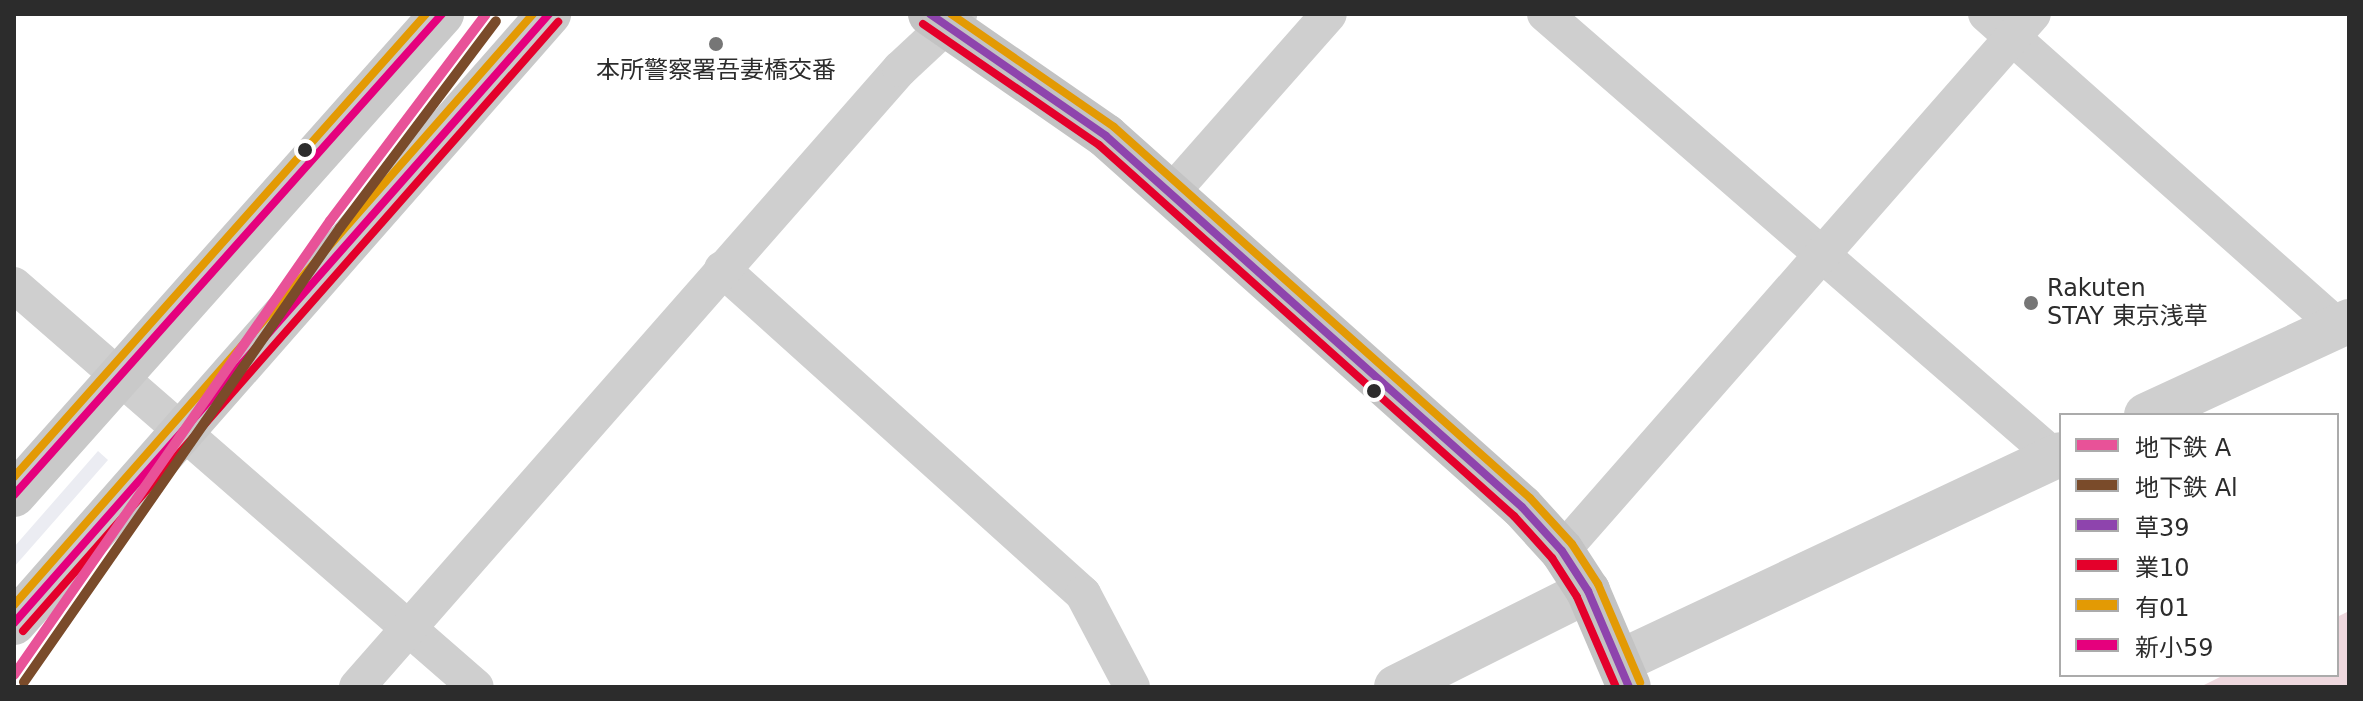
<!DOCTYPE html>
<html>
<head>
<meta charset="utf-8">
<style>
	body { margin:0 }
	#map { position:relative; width:2363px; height:701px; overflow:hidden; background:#fff; font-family:"DejaVu Sans","Noto Sans JP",sans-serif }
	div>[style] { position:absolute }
	.green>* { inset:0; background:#ebecf2 }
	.water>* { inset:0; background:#eed8de }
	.minor>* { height:36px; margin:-18px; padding:0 18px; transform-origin:18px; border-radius:18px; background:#cfcfcf }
	.tertiary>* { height:44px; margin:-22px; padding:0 22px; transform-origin:22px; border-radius:22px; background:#cfcfcf }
	.secondary>* { height:44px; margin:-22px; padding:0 22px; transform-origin:22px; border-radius:22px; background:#c9c9c9 }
	.primary>* { height:44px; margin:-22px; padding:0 22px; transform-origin:22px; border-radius:22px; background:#c3c3c3 }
	.bus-1>* { height:8px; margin:-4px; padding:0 4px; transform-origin:4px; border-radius:4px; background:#8e44ad }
	.bus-2>* { height:8px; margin:-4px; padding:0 4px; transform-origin:4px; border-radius:4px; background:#e4002b }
	.bus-3>* { height:8px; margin:-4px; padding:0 4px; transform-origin:4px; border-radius:4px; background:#e39a04 }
	.bus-4>* { height:8px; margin:-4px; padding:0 4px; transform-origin:4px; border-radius:4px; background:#e5007d }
	.metro-1>* { height:10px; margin:-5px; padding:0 5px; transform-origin:5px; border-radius:5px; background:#e85298 }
	.metro-2>* { height:10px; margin:-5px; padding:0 5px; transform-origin:5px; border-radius:5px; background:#7a4b2a }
	.dots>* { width:22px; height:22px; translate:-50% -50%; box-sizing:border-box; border:4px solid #fff; border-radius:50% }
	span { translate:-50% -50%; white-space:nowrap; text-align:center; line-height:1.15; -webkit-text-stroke:8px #fff; paint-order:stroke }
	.poi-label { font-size:24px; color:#2c2c2c }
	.left { translate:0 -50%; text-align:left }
	.frame { position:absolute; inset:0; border:16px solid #2c2c2c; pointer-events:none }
	.legend { position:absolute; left:2059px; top:413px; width:280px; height:264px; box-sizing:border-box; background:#fff; border:2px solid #ababab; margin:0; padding:10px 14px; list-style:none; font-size:24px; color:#2c2c2c }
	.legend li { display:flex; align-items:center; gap:16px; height:40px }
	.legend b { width:40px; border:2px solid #ababab }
</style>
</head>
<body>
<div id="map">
	<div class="green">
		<div style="clip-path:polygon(98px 451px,108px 460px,14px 567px,14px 547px)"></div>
	</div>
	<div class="water">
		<div style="clip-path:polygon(2349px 611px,2349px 687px,2200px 687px,2224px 675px,2337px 675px,2337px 617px)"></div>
	</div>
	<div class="minor">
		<div style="left:1545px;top:14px;width:676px;rotate:40.98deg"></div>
		<div style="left:1986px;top:14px;width:470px;rotate:41.6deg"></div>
		<div style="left:1172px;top:192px;width:237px;rotate:-48.6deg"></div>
		<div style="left:722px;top:269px;width:486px;rotate:42deg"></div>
		<div style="left:1083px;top:594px;width:105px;rotate:62.2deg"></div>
		<div style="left:14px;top:285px;width:612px;rotate:41.03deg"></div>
		<div style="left:1562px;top:551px;width:714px;rotate:-48.75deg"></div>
		<div style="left:357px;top:687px;width:823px;rotate:-48.7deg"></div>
		<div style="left:900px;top:69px;width:81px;rotate:-43deg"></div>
	</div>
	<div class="tertiary">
		<div style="left:2146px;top:415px;width:224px;rotate:-24.8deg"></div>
		<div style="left:1619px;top:662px;width:488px;rotate:-25.2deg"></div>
		<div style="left:1396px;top:687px;width:215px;rotate:-26.6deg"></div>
	</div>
	<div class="secondary">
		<div style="left:14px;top:495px;width:644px;rotate:-48.34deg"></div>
		<div style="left:14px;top:623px;width:811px;rotate:-48.7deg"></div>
	</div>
	<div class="primary">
		<div style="left:930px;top:14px;width:214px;rotate:34.7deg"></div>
		<div style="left:1106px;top:136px;width:557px;rotate:41.73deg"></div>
		<div style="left:1522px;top:507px;width:59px;rotate:47.7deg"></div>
		<div style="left:1562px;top:551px;width:48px;rotate:57deg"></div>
		<div style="left:1588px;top:591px;width:104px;rotate:66.9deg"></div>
	</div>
	<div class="bus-1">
		<div style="left:930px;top:14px;width:214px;rotate:34.7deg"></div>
		<div style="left:1106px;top:136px;width:557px;rotate:41.73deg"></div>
		<div style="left:1522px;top:507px;width:59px;rotate:47.7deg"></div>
		<div style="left:1562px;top:551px;width:48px;rotate:57deg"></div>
		<div style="left:1588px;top:591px;width:104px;rotate:66.9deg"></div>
	</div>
	<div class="bus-2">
		<div style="left:923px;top:24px;width:214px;rotate:34.5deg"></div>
		<div style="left:1099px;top:145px;width:557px;rotate:41.8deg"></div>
		<div style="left:1514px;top:516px;width:57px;rotate:47.9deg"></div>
		<div style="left:1552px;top:558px;width:46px;rotate:57.3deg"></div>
		<div style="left:1577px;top:597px;width:98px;rotate:66.6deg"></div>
		<div style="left:23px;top:631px;width:811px;rotate:-48.7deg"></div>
	</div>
	<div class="bus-3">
		<div style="left:951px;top:14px;width:198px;rotate:34.7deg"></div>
		<div style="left:1114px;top:127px;width:557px;rotate:41.73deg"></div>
		<div style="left:1530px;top:498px;width:62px;rotate:47.6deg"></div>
		<div style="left:1572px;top:544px;width:48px;rotate:57deg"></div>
		<div style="left:1598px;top:584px;width:107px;rotate:66.8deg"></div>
		<div style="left:14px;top:477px;width:620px;rotate:-48.34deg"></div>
		<div style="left:14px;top:605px;width:787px;rotate:-48.71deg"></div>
	</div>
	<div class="bus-4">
		<div style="left:14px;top:495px;width:644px;rotate:-48.34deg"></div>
		<div style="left:14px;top:623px;width:811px;rotate:-48.7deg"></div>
	</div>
	<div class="metro-1">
		<div style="left:14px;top:675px;width:553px;rotate:-55.16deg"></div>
		<div style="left:330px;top:221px;width:259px;rotate:-53deg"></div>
	</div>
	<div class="metro-2">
		<div style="left:24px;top:682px;width:553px;rotate:-55.16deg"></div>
		<div style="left:340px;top:228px;width:259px;rotate:-53deg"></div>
	</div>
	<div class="dots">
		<div style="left:716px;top:44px;background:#767676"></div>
		<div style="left:305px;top:150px;background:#2c2c2c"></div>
		<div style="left:2031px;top:303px;background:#767676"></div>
		<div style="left:1374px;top:391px;background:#2c2c2c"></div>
	</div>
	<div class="poi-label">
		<span style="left:716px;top:71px">本所警察署吾妻橋交番</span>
		<span class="left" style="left:2047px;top:303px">Rakuten<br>STAY 東京浅草</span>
	</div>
	<div class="frame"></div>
	<ul class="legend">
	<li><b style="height:10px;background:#e85298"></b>地下鉄 A</li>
	<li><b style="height:10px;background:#7a4b2a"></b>地下鉄 Al</li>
	<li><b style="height:10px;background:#8e44ad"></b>草39</li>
	<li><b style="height:10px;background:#e4002b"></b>業10</li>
	<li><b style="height:10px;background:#e39a04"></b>有01</li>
	<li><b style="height:10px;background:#e5007d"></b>新小59</li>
	</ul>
</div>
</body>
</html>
